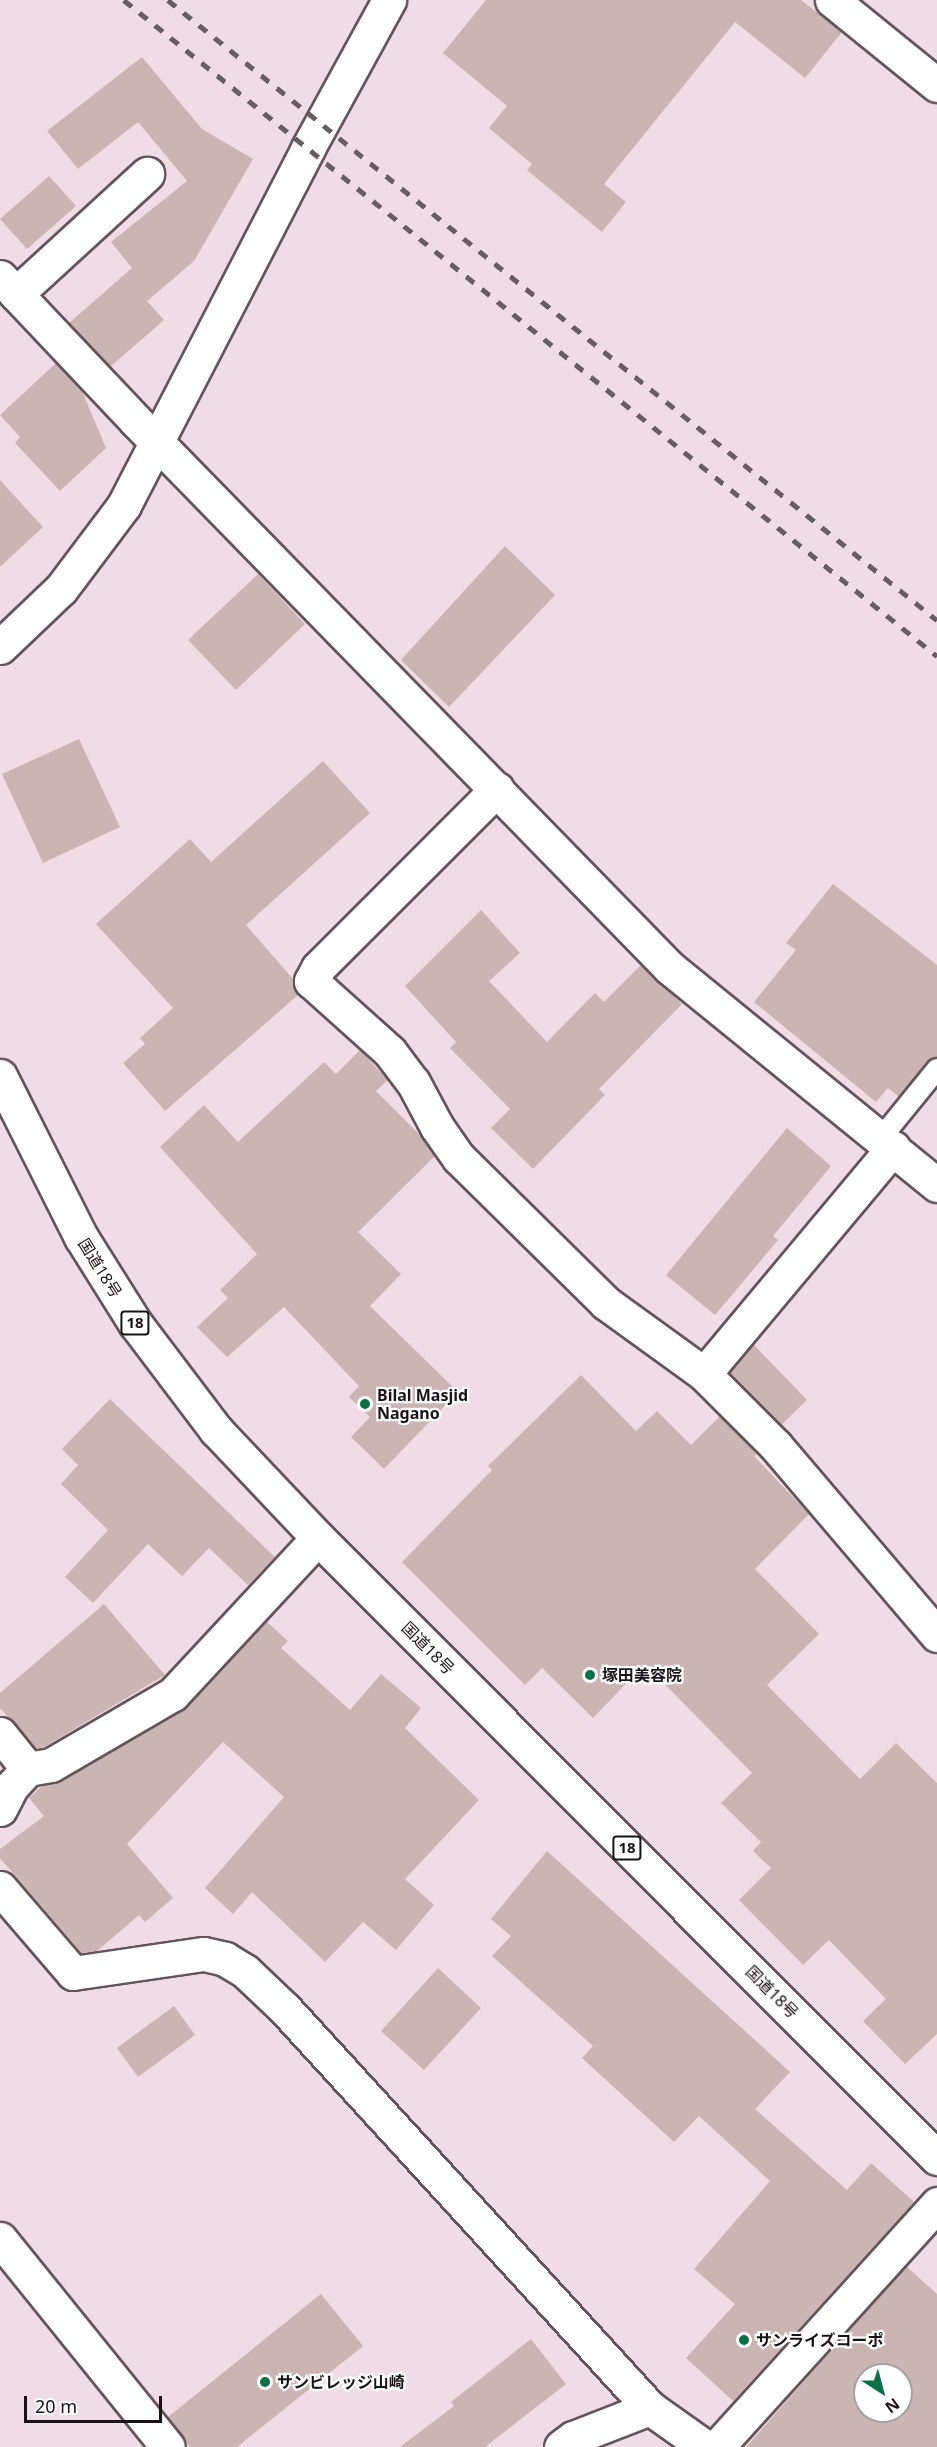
<!DOCTYPE html>
<html>
<head>
<meta charset="utf-8">
<style>
	body { margin:0 }
	#map { position:relative; width:937px; height:2447px; overflow:hidden; background:#efdce4; font-family:"Noto Sans","Noto Sans JP",sans-serif }
	div>[style] { position:absolute }
	.building>* { inset:0; background:#cab5b3 }
	.roads { filter:drop-shadow(2px 0 #64545b) drop-shadow(-2px 0 #64545b) drop-shadow(0 2px #64545b) drop-shadow(0 -2px #64545b) }
	.lane>* { height:20px; margin:-10px; padding:0 10px; transform-origin:10px; border-radius:10px; background:#fff }
	.street>* { height:33px; margin:-16.5px; padding:0 16.5px; transform-origin:16.5px; border-radius:16.5px; background:#fff }
	.secondary>* { height:33px; margin:-16.5px; padding:0 16.5px; transform-origin:16.5px; border-radius:16.5px; background:#fff }
	.highway>* { height:33px; margin:-16.5px; padding:0 16.5px; transform-origin:16.5px; border-radius:16.5px; background:#fff }
	.rail>* { height:4.5px; margin-top:-2.25px; transform-origin:0; background:repeating-linear-gradient(90deg,#685d61 0 10px,transparent 0 20px) }
	.dots>* { width:16px; height:16px; translate:-50% -50%; box-sizing:border-box; border:3px solid #fff; border-radius:50% }
	span { translate:-50% -50%; white-space:nowrap; text-align:center; line-height:1.15; -webkit-text-stroke:4.5px #fff; paint-order:stroke }
	.shield-label span { padding:2px 4px; background:#fff; border:2px solid; border-radius:4px; -webkit-text-stroke-width:0 }
	.shield-label { font-size:15px; color:#1a1316; font-weight:700 }
	.street-label { font-size:16px; color:#1a1316 }
	.poi-label { font-size:16px; color:#1a1316; font-weight:700 }
	.left { translate:0 -50%; text-align:left }
	.north { position:absolute; left:853px; top:2363px; width:60px; height:60px; box-sizing:border-box; background:#fff; border:2px solid #a3a1a2; border-radius:50%; rotate:144deg; font-size:16px; font-weight:700; line-height:24px; text-align:center; color:#1a1316 }
	.north::after { content:''; display:block; margin:auto; width:21px; height:27px; background:#0a7047; clip-path:polygon(50% 0,100% 100%,50% 72%,0 100%) }
	.scale { position:absolute; left:24px; top:2396px; width:138px; height:27px; box-sizing:border-box; border:3px solid #1a1316; border-top:0; padding-left:8px; font-size:18px; line-height:21px; white-space:nowrap; color:#1a1316; -webkit-text-stroke:4px #fff; paint-order:stroke }
</style>
</head>
<body>
<div id="map">
	<div class="building">
		<div style="clip-path:polygon(486px 0,801px 0,842px 32px,805px 78px,735px 22px,604px 184px,626px 202px,602px 232px,527px 170px,532px 164px,489px 128px,507px 106px,443px 53px)"></div>
		<div style="clip-path:polygon(142px 57px,202px 129px,253px 159px,194px 261px,147px 301px,164px 320px,110px 367px,69px 323px,132px 268px,111px 242px,187px 181px,138px 122px,78px 169px,47px 131px)"></div>
		<div style="clip-path:polygon(49px 176px,76px 206px,27px 249px,0 219px)"></div>
		<div style="clip-path:polygon(56px 363px,82px 391px,106px 448px,60px 491px,15px 443px,20px 437px,0 415px)"></div>
		<div style="clip-path:polygon(0 480px,43px 527px,0 567px)"></div>
		<div style="clip-path:polygon(505px 546px,555px 595px,449px 707px,401px 660px)"></div>
		<div style="clip-path:polygon(258px 574px,305px 624px,236px 690px,188px 640px)"></div>
		<div style="clip-path:polygon(79px 739px,120px 827px,43px 863px,2px 774px)"></div>
		<div style="clip-path:polygon(323px 761px,370px 813px,246px 925px,293px 979px,298px 995px,165px 1111px,123px 1063px,145px 1044px,140px 1038px,173px 1008px,96px 924px,190px 839px,211px 862px)"></div>
		<div style="clip-path:polygon(833px 884px,937px 965px,937px 1057px,928px 1061px,899px 1097px,888px 1088px,876px 1102px,754px 1002px,796px 950px,786px 943px)"></div>
		<div style="clip-path:polygon(481px 910px,520px 953px,489px 981px,547px 1042px,595px 993px,604px 1002px,641px 965px,682px 1004px,599px 1089px,605px 1095px,533px 1169px,491px 1128px,510px 1109px,450px 1048px,456px 1042px,405px 986px)"></div>
		<div style="clip-path:polygon(360px 1050px,388px 1080px,376px 1091px,420px 1135px,435px 1156px,358px 1232px,401px 1274px,370px 1306px,458px 1392px,384px 1469px,351px 1437px,370px 1417px,349px 1397px,359px 1386px,284px 1307px,227px 1357px,197px 1327px,228px 1298px,220px 1290px,257px 1254px,160px 1147px,204px 1105px,238px 1142px,324px 1062px,336px 1074px)"></div>
		<div style="clip-path:polygon(787px 1128px,831px 1166px,773px 1236px,778px 1240px,715px 1315px,666px 1275px)"></div>
		<div style="clip-path:polygon(753px 1344px,807px 1400px,781px 1425px,730px 1373px)"></div>
		<div style="clip-path:polygon(581px 1375px,636px 1431px,657px 1411px,691px 1445px,720px 1416px,757px 1454px,754px 1456px,809px 1514px,755px 1569px,819px 1634px,767px 1685px,860px 1779px,896px 1743px,937px 1783px,937px 2034px,905px 2064px,863px 2021px,886px 1999px,829px 1940px,803px 1965px,739px 1900px,771px 1868px,753px 1851px,761px 1842px,721px 1803px,752px 1773px,645px 1664px,593px 1718px,542px 1668px,525px 1685px,402px 1562px,492px 1470px,488px 1466px)"></div>
		<div style="clip-path:polygon(110px 1399px,275px 1557px,248px 1585px,209px 1548px,182px 1576px,148px 1544px,93px 1603px,65px 1577px,108px 1530px,61px 1484px,78px 1465px,62px 1449px)"></div>
		<div style="clip-path:polygon(104px 1604px,165px 1675px,44px 1747px,36px 1749px,0 1708px,0 1693px)"></div>
		<div style="clip-path:polygon(266px 1621px,288px 1641px,281px 1648px,350px 1710px,381px 1674px,421px 1708px,405px 1728px,479px 1800px,405px 1879px,434px 1905px,396px 1950px,363px 1922px,325px 1962px,252px 1892px,233px 1914px,205px 1888px,284px 1797px,223px 1742px,127px 1844px,173px 1898px,145px 1922px,139px 1915px,97px 1951px,82px 1953px,0 1858px,0 1849px,44px 1816px,29px 1798px,43px 1785px,60px 1781px,183px 1710px)"></div>
		<div style="clip-path:polygon(547px 1851px,790px 2072px,755px 2109px,847px 2190px,871px 2163px,914px 2202px,733px 2401px,686px 2358px,735px 2304px,694px 2269px,770px 2181px,699px 2116px,674px 2142px,582px 2058px,593px 2046px,492px 1956px,511px 1936px,491px 1919px)"></div>
		<div style="clip-path:polygon(438px 1968px,481px 2008px,424px 2070px,381px 2031px)"></div>
		<div style="clip-path:polygon(174px 2006px,195px 2035px,138px 2077px,117px 2048px)"></div>
		<div style="clip-path:polygon(evenodd,906px 2266px,937px 2294px,937px 2447px,746px 2447px,906px 2266px,865px 2375px,901px 2375px,901px 2411px,865px 2411px,865px 2375px)"></div>
		<div style="clip-path:polygon(321px 2294px,363px 2346px,237px 2447px,190px 2447px,168px 2417px)"></div>
		<div style="clip-path:polygon(531px 2339px,566px 2384px,485px 2447px,400px 2447px,454px 2406px,451px 2402px)"></div>
	</div>
	<div class="roads">
		<div class="lane">
			<div style="left:881px;top:1138px;width:89px;rotate:-50.9deg"></div>
		</div>
		<div class="street">
			<div style="left:832px;top:0;width:135px;rotate:39deg"></div>
			<div style="left:0;top:277px;width:198px;rotate:46.6deg"></div>
			<div style="left:136px;top:421px;width:764px;rotate:45.69deg"></div>
			<div style="left:670px;top:968px;width:344px;rotate:39.1deg"></div>
			<div style="left:16px;top:294px;width:178px;rotate:-42.5deg"></div>
			<div style="left:497px;top:789px;width:253px;rotate:135deg"></div>
			<div style="left:318px;top:968px;width:15px;rotate:118deg"></div>
			<div style="left:311px;top:981px;width:106px;rotate:41.9deg"></div>
			<div style="left:390px;top:1052px;width:38px;rotate:53deg"></div>
			<div style="left:413px;top:1082px;width:51px;rotate:61.9deg"></div>
			<div style="left:437px;top:1127px;width:38px;rotate:55deg"></div>
			<div style="left:459px;top:1158px;width:206px;rotate:44.6deg"></div>
			<div style="left:606px;top:1303px;width:121px;rotate:35.9deg"></div>
			<div style="left:704px;top:1374px;width:102px;rotate:45deg"></div>
			<div style="left:776px;top:1446px;width:248px;rotate:49.6deg"></div>
			<div style="left:704px;top:1374px;width:295px;rotate:-50.1deg"></div>
			<div style="left:0;top:1734px;width:45px;rotate:51.3deg"></div>
			<div style="left:0;top:1809px;width:25px;rotate:-63deg"></div>
			<div style="left:11px;top:1787px;width:25px;rotate:-47deg"></div>
			<div style="left:28px;top:1769px;width:23px;rotate:-10deg"></div>
			<div style="left:51px;top:1765px;width:141px;rotate:-30.2deg"></div>
			<div style="left:173px;top:1694px;width:213px;rotate:-47.1deg"></div>
			<div style="left:0;top:1888px;width:112px;rotate:49.3deg"></div>
			<div style="left:73px;top:1973px;width:132px;rotate:-8.3deg"></div>
			<div style="left:204px;top:1954px;width:22px;rotate:13deg"></div>
			<div style="left:225px;top:1959px;width:23px;rotate:31deg"></div>
			<div style="left:245px;top:1971px;width:55px;rotate:43.5deg"></div>
			<div style="left:285px;top:2009px;width:541px;rotate:47.55deg"></div>
			<div style="left:650px;top:2408px;width:67px;rotate:35.3deg"></div>
			<div style="left:0;top:2239px;width:267px;rotate:51.1deg"></div>
			<div style="left:561px;top:2447px;width:15px;rotate:-37deg"></div>
			<div style="left:573px;top:2438px;width:83px;rotate:-21.3deg"></div>
			<div style="left:717px;top:2447px;width:328px;rotate:-47.8deg"></div>
		</div>
		<div class="secondary">
			<div style="left:0;top:647px;width:84px;rotate:-43.6deg"></div>
			<div style="left:61px;top:589px;width:105px;rotate:-53.1deg"></div>
			<div style="left:124px;top:505px;width:402px;rotate:-62.7deg"></div>
			<div style="left:308px;top:148px;width:169px;rotate:-61.3deg"></div>
		</div>
		<div class="highway">
			<div style="left:0;top:1076px;width:180px;rotate:63.3deg"></div>
			<div style="left:81px;top:1237px;width:102px;rotate:57.9deg"></div>
			<div style="left:135px;top:1323px;width:134px;rotate:52.9deg"></div>
			<div style="left:216px;top:1430px;width:149px;rotate:46.6deg"></div>
			<div style="left:318px;top:1538px;width:876px;rotate:45.05deg"></div>
		</div>
	</div>
	<div class="rail">
		<div style="left:124px;top:0;width:1045px;rotate:38.9deg"></div>
		<div style="left:168px;top:0;width:988px;rotate:38.88deg"></div>
	</div>
	<div class="dots">
		<div style="left:365px;top:1404px;background:#0a7047"></div>
		<div style="left:590px;top:1675px;background:#0a7047"></div>
		<div style="left:744px;top:2340px;background:#0a7047"></div>
		<div style="left:265px;top:2382px;background:#0a7047"></div>
	</div>
	<div class="shield-label">
		<span style="left:135px;top:1323px">18</span>
		<span style="left:627px;top:1848px">18</span>
	</div>
	<div class="street-label">
		<span style="left:100px;top:1268px;rotate:58deg">国道18号</span>
		<span style="left:428px;top:1648px;rotate:45deg">国道18号</span>
		<span style="left:772px;top:1992px;rotate:45deg">国道18号</span>
	</div>
	<div class="poi-label">
		<span class="left" style="left:377px;top:1404px">Bilal Masjid<br>Nagano</span>
		<span class="left" style="left:602px;top:1675px">塚田美容院</span>
		<span class="left" style="left:756px;top:2340px">サンライズコーポ</span>
		<span class="left" style="left:277px;top:2382px">サンビレッジ山崎</span>
	</div>
	<div class="north">N</div>
	<div class="scale">20 m</div>
</div>
</body>
</html>
